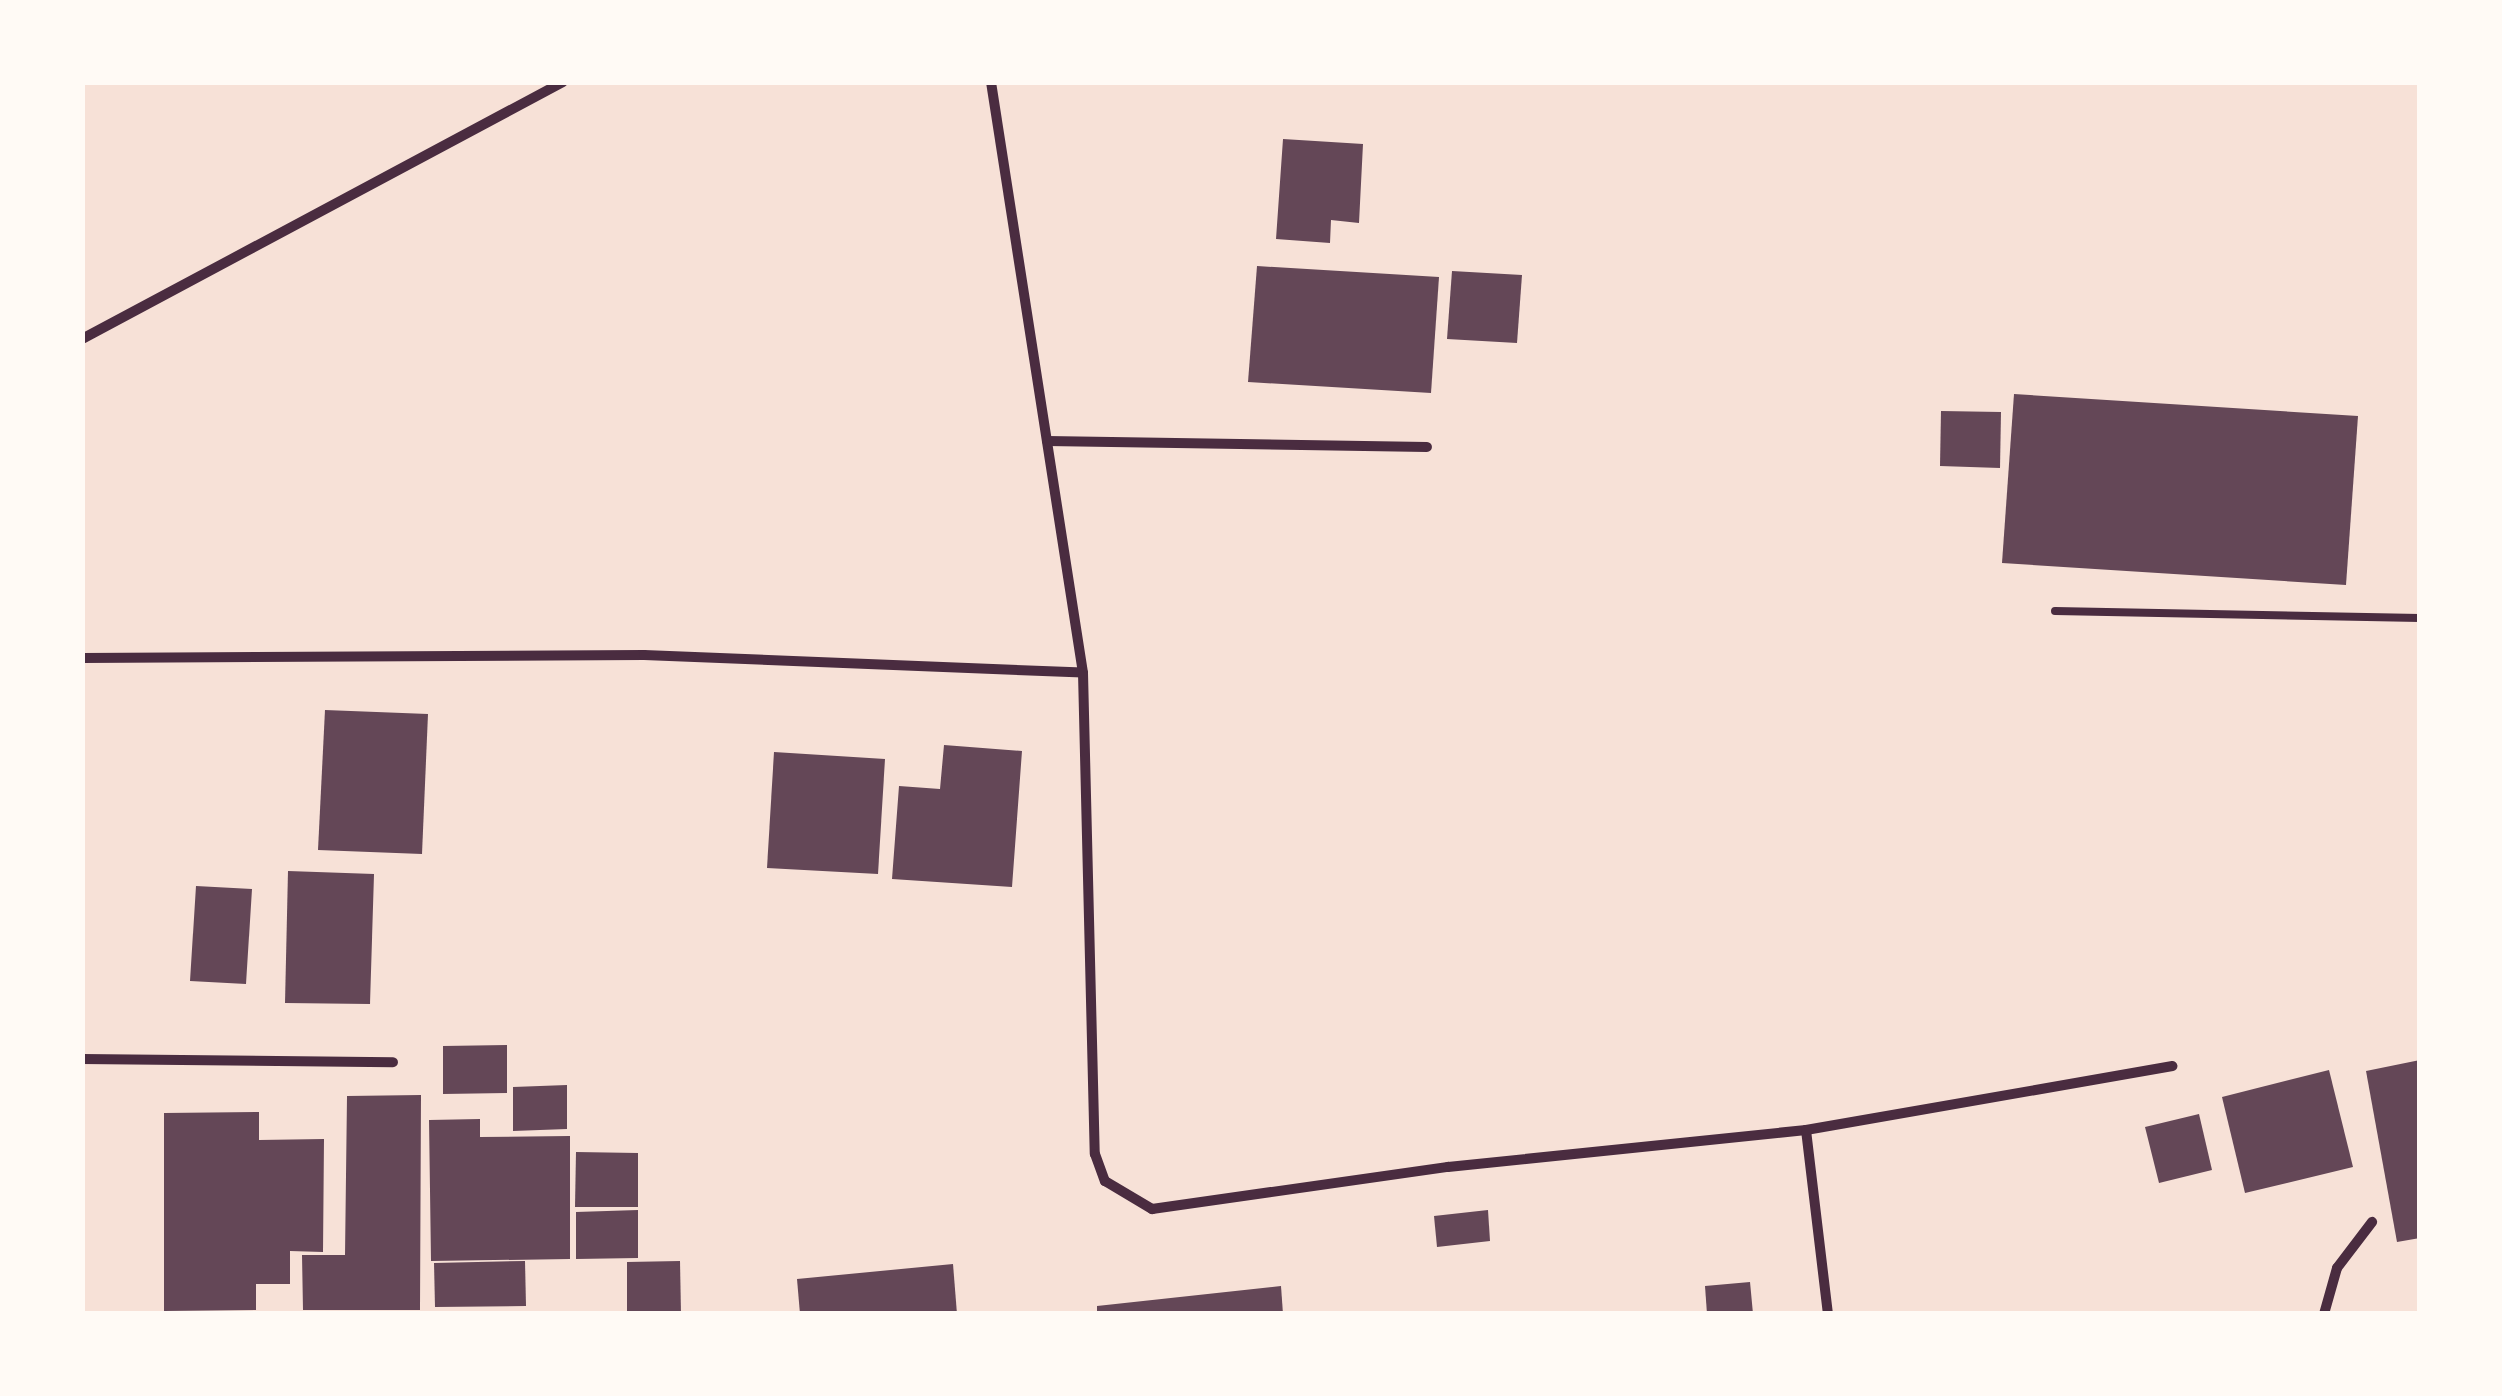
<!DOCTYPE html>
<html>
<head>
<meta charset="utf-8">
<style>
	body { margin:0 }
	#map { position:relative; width:2502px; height:1396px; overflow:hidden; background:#f7e1d7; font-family:"IBM Plex Sans",sans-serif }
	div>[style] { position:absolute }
	.building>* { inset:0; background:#644757 }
	.service>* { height:8px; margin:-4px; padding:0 4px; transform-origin:4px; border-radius:4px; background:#4a2c40 }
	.minor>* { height:10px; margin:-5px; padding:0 5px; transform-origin:5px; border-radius:5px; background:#4a2c40 }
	span { translate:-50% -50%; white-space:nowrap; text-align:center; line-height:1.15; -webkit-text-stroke:8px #fffaf5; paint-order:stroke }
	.frame { position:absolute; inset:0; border:85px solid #fffaf5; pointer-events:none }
</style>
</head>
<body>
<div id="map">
	<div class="building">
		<div style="clip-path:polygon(1283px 139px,1363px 144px,1359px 223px,1331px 220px,1330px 243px,1276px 239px)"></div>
		<div style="clip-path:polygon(1257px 266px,1439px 277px,1431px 393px,1248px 382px)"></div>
		<div style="clip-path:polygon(1452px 271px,1522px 275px,1517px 343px,1447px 339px)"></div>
		<div style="clip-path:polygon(2014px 394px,2358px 416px,2346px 585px,2002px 563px)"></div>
		<div style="clip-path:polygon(1941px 411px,2001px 412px,2000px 468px,1940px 466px)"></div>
		<div style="clip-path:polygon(325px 710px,428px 714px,422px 854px,318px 850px)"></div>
		<div style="clip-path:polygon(944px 745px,1022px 751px,1012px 887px,892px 879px,899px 786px,940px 789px)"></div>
		<div style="clip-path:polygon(774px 752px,885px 759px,878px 874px,767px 868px)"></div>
		<div style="clip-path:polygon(288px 871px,374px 874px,370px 1004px,285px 1003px)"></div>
		<div style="clip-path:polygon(196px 886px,252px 889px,246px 984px,190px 981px)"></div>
		<div style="clip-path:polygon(507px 1045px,507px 1093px,443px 1094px,443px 1046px)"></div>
		<div style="clip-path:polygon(2420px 1060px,2420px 1238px,2397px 1242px,2366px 1071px)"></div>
		<div style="clip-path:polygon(2329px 1070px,2353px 1167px,2245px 1193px,2222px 1097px)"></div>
		<div style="clip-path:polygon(567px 1085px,567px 1129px,513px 1131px,513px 1087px)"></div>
		<div style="clip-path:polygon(421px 1095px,420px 1310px,303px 1310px,302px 1255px,345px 1255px,347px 1096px)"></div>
		<div style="clip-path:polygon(259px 1112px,259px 1140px,324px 1139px,323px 1252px,290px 1251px,290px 1284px,256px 1284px,256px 1310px,164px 1311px,164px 1113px)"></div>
		<div style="clip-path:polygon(2199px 1114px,2212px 1170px,2159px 1183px,2145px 1127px)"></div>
		<div style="clip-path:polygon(480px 1119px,480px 1137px,570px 1136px,570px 1259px,431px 1261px,429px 1120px)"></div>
		<div style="clip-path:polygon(576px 1152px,638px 1153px,638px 1207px,575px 1207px)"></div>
		<div style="clip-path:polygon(638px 1210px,638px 1258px,576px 1259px,576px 1212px)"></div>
		<div style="clip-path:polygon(1488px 1210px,1490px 1241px,1437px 1247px,1434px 1216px)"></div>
		<div style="clip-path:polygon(525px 1261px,526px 1306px,435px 1307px,434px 1263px)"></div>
		<div style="clip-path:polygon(680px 1261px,681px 1314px,627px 1314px,627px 1262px)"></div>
		<div style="clip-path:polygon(953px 1264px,957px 1314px,800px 1314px,797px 1279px)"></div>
		<div style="clip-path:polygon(1750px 1282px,1753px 1314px,1707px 1314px,1705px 1286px)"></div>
		<div style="clip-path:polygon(1281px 1286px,1283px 1314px,1097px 1314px,1097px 1306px)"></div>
	</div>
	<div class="service">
		<div style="left:2055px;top:611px;width:365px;rotate:1.1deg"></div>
	</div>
	<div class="minor">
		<div style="left:991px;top:82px;width:598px;rotate:81.15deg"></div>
		<div style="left:82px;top:339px;width:545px;rotate:-28.12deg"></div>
		<div style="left:1047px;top:441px;width:380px;rotate:0.9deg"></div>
		<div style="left:82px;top:658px;width:562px;rotate:-0.31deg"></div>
		<div style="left:644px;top:655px;width:439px;rotate:2.3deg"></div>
		<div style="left:1083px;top:673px;width:481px;rotate:88.6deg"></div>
		<div style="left:1095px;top:1154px;width:29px;rotate:70deg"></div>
		<div style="left:1105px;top:1181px;width:55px;rotate:30.8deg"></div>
		<div style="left:1152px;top:1209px;width:299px;rotate:-8.1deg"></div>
		<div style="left:1448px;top:1167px;width:360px;rotate:-5.9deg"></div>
		<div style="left:1806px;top:1130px;width:185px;rotate:83.2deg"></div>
		<div style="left:82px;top:1059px;width:311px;rotate:0.6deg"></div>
		<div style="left:1806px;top:1130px;width:372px;rotate:-9.9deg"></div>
		<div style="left:2324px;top:1314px;width:48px;rotate:-74.2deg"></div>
		<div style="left:2337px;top:1268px;width:58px;rotate:-52.7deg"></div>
	</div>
	<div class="frame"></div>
</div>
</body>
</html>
